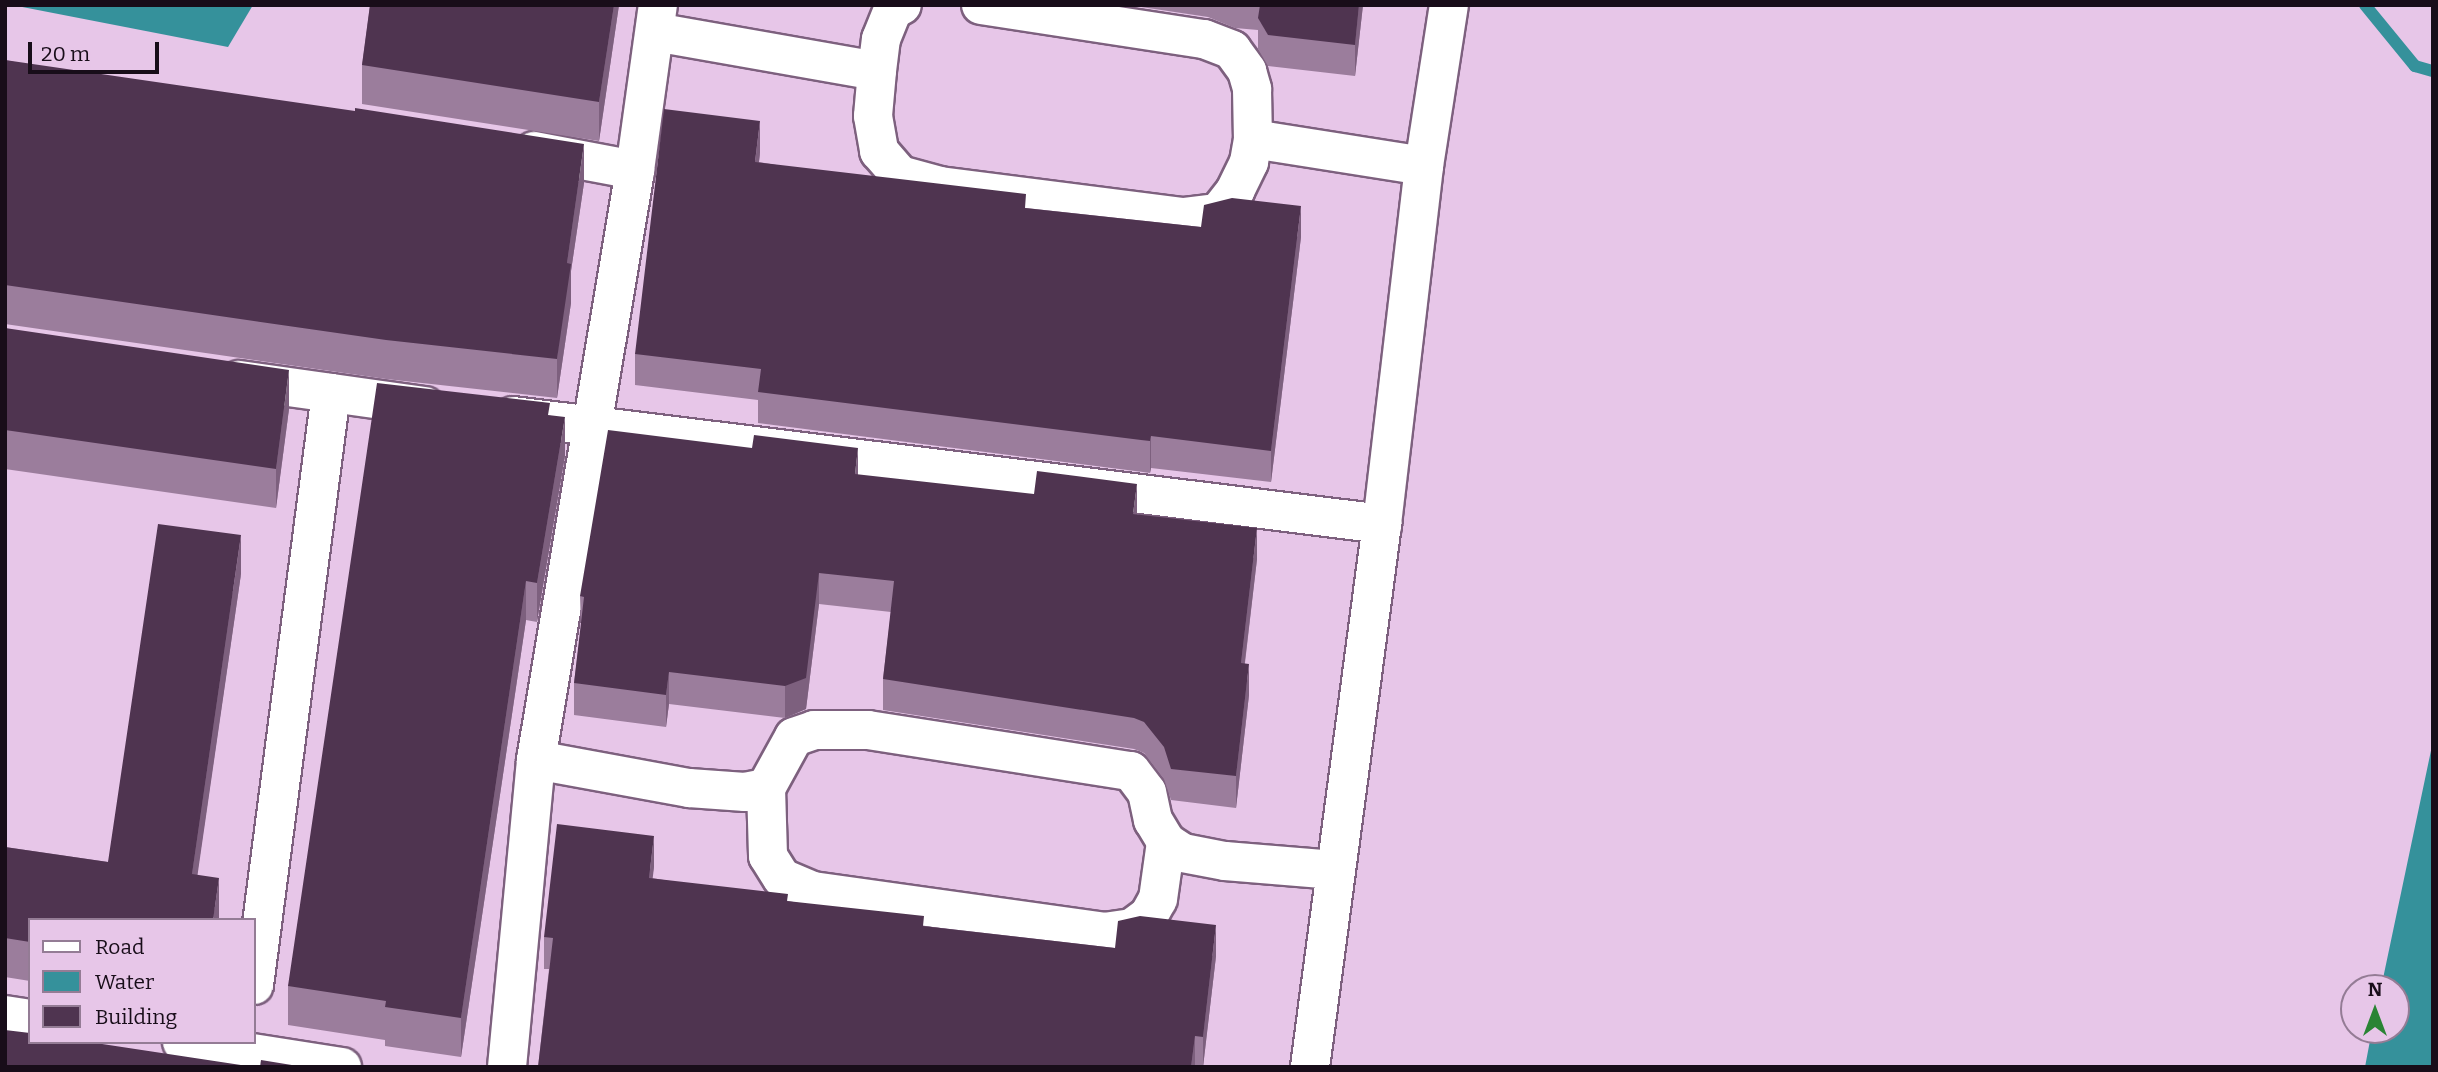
<!DOCTYPE html>
<html>
<head>
<meta charset="utf-8">
<style>
	body { margin:0 }
	#map { position:relative; width:2438px; height:1072px; overflow:hidden; background:#e7c6e8; font-family:Bitter,serif }
	div>[style] { position:absolute }
	.water>* { inset:0; background:#35919b }
	.stream>* { height:12px; margin:-6px; padding:0 6px; transform-origin:6px; border-radius:6px; background:#35919b }
	.roads { filter:drop-shadow(2px 0 #7d607e) drop-shadow(-2px 0 #7d607e) drop-shadow(0 2px #7d607e) drop-shadow(0 -2px #7d607e) }
	.minor>* { height:38px; margin:-19px; padding:0 19px; transform-origin:19px; border-radius:19px; background:#fff }
	.wall>* { inset:0; background:#9b7d9c }
	.shaded-wall>* { inset:0; background:#7d607e }
	.building>* { inset:0; background:#4f3450 }
	span { translate:-50% -50%; white-space:nowrap; text-align:center; line-height:1.15; -webkit-text-stroke:7px #e7c6e8; paint-order:stroke }
	.frame { position:absolute; inset:0; border:7px solid #180d19; pointer-events:none }
	.legend { position:absolute; left:28px; top:918px; width:228px; height:126px; box-sizing:border-box; background:#e7c6e8; border:2px solid #947c95; margin:0; padding:9px 12px; list-style:none; font-size:21px; color:#180d19 }
	.legend li { display:flex; align-items:center; gap:14px; height:35px }
	.legend b { width:35px; border:2px solid #947c95 }
	.north { position:absolute; left:2340px; top:974px; width:70px; height:70px; box-sizing:border-box; background:#e7c6e8; border:2px solid #947c95; border-radius:50%; rotate:0deg; font-size:19px; font-weight:700; line-height:28px; text-align:center; color:#180d19 }
	.north::after { content:''; display:block; margin:auto; width:24px; height:32px; background:#2a8434; clip-path:polygon(50% 0,100% 100%,50% 72%,0 100%) }
	.scale { position:absolute; left:28px; top:42px; width:131px; height:32px; box-sizing:border-box; border:4px solid #180d19; border-top:0; padding-left:9px; font-size:21px; line-height:24px; white-space:nowrap; color:#180d19; -webkit-text-stroke:5px #e7c6e8; paint-order:stroke }
</style>
</head>
<body>
<div id="map">
	<div class="water">
		<div style="clip-path:polygon(12px 5px,253px 5px,228px 47px)"></div>
		<div style="clip-path:polygon(2433px 741px,2433px 1067px,2365px 1067px,2372px 1030px,2396px 1030px,2396px 988px,2381px 988px)"></div>
	</div>
	<div class="stream">
		<div style="left:2365px;top:5px;width:79px;rotate:50.7deg"></div>
		<div style="left:2415px;top:66px;width:19px;rotate:16deg"></div>
	</div>
	<div class="roads">
		<div class="minor">
			<div style="left:981px;top:5px;width:226px;rotate:8.7deg"></div>
			<div style="left:1204px;top:39px;width:30px;rotate:21deg"></div>
			<div style="left:1232px;top:50px;width:26px;rotate:54deg"></div>
			<div style="left:1247px;top:71px;width:19px;rotate:74deg"></div>
			<div style="left:1252px;top:89px;width:50px;rotate:88.9deg"></div>
			<div style="left:1253px;top:139px;width:173px;rotate:9deg"></div>
			<div style="left:655px;top:32px;width:225px;rotate:10deg"></div>
			<div style="left:877px;top:71px;width:32px;rotate:-83deg"></div>
			<div style="left:881px;top:39px;width:31px;rotate:-68deg"></div>
			<div style="left:893px;top:10px;width:10px;rotate:-29deg"></div>
			<div style="left:877px;top:71px;width:45px;rotate:95.1deg"></div>
			<div style="left:873px;top:116px;width:36px;rotate:80deg"></div>
			<div style="left:879px;top:151px;width:32px;rotate:49deg"></div>
			<div style="left:900px;top:175px;width:41px;rotate:15.4deg"></div>
			<div style="left:940px;top:186px;width:245px;rotate:7.3deg"></div>
			<div style="left:1183px;top:217px;width:35px;rotate:-7deg"></div>
			<div style="left:1218px;top:213px;width:28px;rotate:-52deg"></div>
			<div style="left:1235px;top:191px;width:32px;rotate:-64deg"></div>
			<div style="left:1249px;top:162px;width:23px;rotate:-80deg"></div>
			<div style="left:534px;top:151px;width:103px;rotate:10.7deg"></div>
			<div style="left:239px;top:380px;width:188px;rotate:8deg"></div>
			<div style="left:513px;top:416px;width:876px;rotate:7.08deg"></div>
			<div style="left:536px;top:760px;width:156px;rotate:10.4deg"></div>
			<div style="left:689px;top:788px;width:56px;rotate:4.1deg"></div>
			<div style="left:745px;top:792px;width:21px;rotate:-11deg"></div>
			<div style="left:766px;top:788px;width:58px;rotate:-61.2deg"></div>
			<div style="left:794px;top:737px;width:21px;rotate:-19deg"></div>
			<div style="left:814px;top:730px;width:54px"></div>
			<div style="left:868px;top:730px;width:266px;rotate:8.9deg"></div>
			<div style="left:1131px;top:771px;width:26px;rotate:53deg"></div>
			<div style="left:1147px;top:792px;width:29px;rotate:78deg"></div>
			<div style="left:1153px;top:820px;width:26px;rotate:59deg"></div>
			<div style="left:1166px;top:842px;width:20px;rotate:33deg"></div>
			<div style="left:1183px;top:853px;width:43px;rotate:10.8deg"></div>
			<div style="left:1225px;top:861px;width:110px;rotate:4.7deg"></div>
			<div style="left:766px;top:788px;width:68px;rotate:88.3deg"></div>
			<div style="left:768px;top:856px;width:26px;rotate:58deg"></div>
			<div style="left:782px;top:878px;width:34px;rotate:23deg"></div>
			<div style="left:813px;top:891px;width:294px;rotate:8deg"></div>
			<div style="left:1104px;top:932px;width:28px;rotate:-8deg"></div>
			<div style="left:1132px;top:928px;width:21px;rotate:-37deg"></div>
			<div style="left:1149px;top:915px;width:18px;rotate:-61deg"></div>
			<div style="left:1158px;top:899px;width:58px;rotate:-82deg"></div>
			<div style="left:254px;top:985px;width:597px;rotate:-82.59deg"></div>
			<div style="left:5px;top:1015px;width:25px;rotate:9deg"></div>
			<div style="left:182px;top:1042px;width:162px;rotate:8.9deg"></div>
			<div style="left:507px;top:1067px;width:308px;rotate:-84.6deg"></div>
			<div style="left:536px;top:760px;width:598px;rotate:-80.47deg"></div>
			<div style="left:635px;top:170px;width:167px;rotate:-82.1deg"></div>
			<div style="left:1310px;top:1067px;width:548px;rotate:-82.45deg"></div>
			<div style="left:1382px;top:524px;width:360px;rotate:-83.3deg"></div>
			<div style="left:1424px;top:166px;width:163px;rotate:-81.2deg"></div>
		</div>
	</div>
	<div class="wall">
		<div style="clip-path:polygon(370px 5px,619px 5px,599px 141px,362px 104px,362px 65px)"></div>
		<div style="clip-path:polygon(1128px 5px,1363px 5px,1355px 76px,1268px 66px,1258px 49px,1258px 30px,1235px 28px,1208px 17px)"></div>
		<div style="clip-path:polygon(5px 60px,584px 183px,571px 271px,571px 303px,557px 398px,386px 379px,5px 324px)"></div>
		<div style="clip-path:polygon(760px 153px,759px 162px,1026px 208px,1201px 227px,1301px 237px,1271px 482px,1151px 468px,1150px 473px,758px 423px,758px 400px,635px 385px,635px 354px)"></div>
		<div style="clip-path:polygon(5px 328px,289px 409px,276px 508px,5px 469px)"></div>
		<div style="clip-path:polygon(550px 415px,565px 456px,537px 622px,526px 620px,461px 1057px,385px 1046px,385px 1040px,288px 1025px,288px 986px)"></div>
		<div style="clip-path:polygon(858px 475px,1137px 514px,1257px 559px,1245px 663px,1249px 695px,1236px 808px,1171px 800px,1164px 779px,1144px 753px,1134px 749px,883px 710px,883px 679px,891px 612px,819px 604px,806px 709px,785px 718px,669px 704px,666px 727px,574px 715px,574px 683px,581px 628px,580px 596px)"></div>
		<div style="clip-path:polygon(241px 574px,197px 875px,219px 917px,30px 920px,30px 981px,5px 977px,5px 847px,108px 862px)"></div>
		<div style="clip-path:polygon(654px 867px,652px 878px,788px 901px,924px 926px,1115px 948px,1216px 956px,1203px 1067px,538px 1067px,549px 969px,544px 969px,544px 937px)"></div>
	</div>
	<div class="shaded-wall">
		<div style="clip-path:polygon(614px 5px,619px 5px,599px 141px,599px 102px)"></div>
		<div style="clip-path:polygon(1359px 5px,1363px 5px,1355px 76px,1355px 45px)"></div>
		<div style="clip-path:polygon(760px 121px,760px 153px,755px 193px,755px 162px)"></div>
		<div style="clip-path:polygon(584px 144px,584px 183px,571px 271px,571px 303px,557px 398px,557px 359px,567px 263px)"></div>
		<div style="clip-path:polygon(1301px 206px,1301px 237px,1271px 482px,1271px 451px)"></div>
		<div style="clip-path:polygon(289px 370px,289px 409px,276px 508px,276px 469px)"></div>
		<div style="clip-path:polygon(565px 417px,565px 456px,537px 622px,537px 583px)"></div>
		<div style="clip-path:polygon(1151px 436px,1151px 468px,1150px 473px,1150px 441px)"></div>
		<div style="clip-path:polygon(858px 448px,858px 480px,855px 474px)"></div>
		<div style="clip-path:polygon(1137px 484px,1137px 515px,1133px 514px)"></div>
		<div style="clip-path:polygon(1257px 528px,1257px 559px,1241px 694px,1241px 663px)"></div>
		<div style="clip-path:polygon(241px 535px,241px 574px,192px 913px,192px 874px)"></div>
		<div style="clip-path:polygon(819px 573px,819px 604px,806px 709px,785px 718px,785px 686px)"></div>
		<div style="clip-path:polygon(526px 581px,526px 620px,461px 1057px,461px 1018px)"></div>
		<div style="clip-path:polygon(1249px 664px,1249px 695px,1236px 808px,1236px 776px)"></div>
		<div style="clip-path:polygon(669px 672px,669px 704px,666px 727px,666px 695px)"></div>
		<div style="clip-path:polygon(654px 836px,654px 867px,649px 909px,649px 878px)"></div>
		<div style="clip-path:polygon(219px 878px,219px 920px,213px 920px)"></div>
		<div style="clip-path:polygon(1216px 925px,1216px 956px,1203px 1067px,1203px 1037px)"></div>
		<div style="clip-path:polygon(1195px 1036px,1195px 1067px,1191px 1067px)"></div>
	</div>
	<div class="building">
		<div style="clip-path:polygon(370px 5px,614px 5px,599px 102px,362px 65px)"></div>
		<div style="clip-path:polygon(1260px 5px,1359px 5px,1355px 45px,1268px 35px,1258px 18px)"></div>
		<div style="clip-path:polygon(5px 60px,355px 111px,355px 108px,584px 144px,567px 263px,571px 264px,557px 359px,386px 340px,5px 285px)"></div>
		<div style="clip-path:polygon(664px 109px,760px 121px,755px 162px,1026px 194px,1025px 208px,1201px 227px,1204px 205px,1232px 198px,1301px 206px,1271px 451px,1151px 436px,1150px 441px,758px 392px,761px 369px,635px 354px)"></div>
		<div style="clip-path:polygon(5px 328px,289px 370px,276px 469px,5px 430px)"></div>
		<div style="clip-path:polygon(377px 383px,550px 403px,548px 415px,565px 417px,537px 583px,526px 581px,461px 1018px,385px 1007px,386px 1001px,288px 986px)"></div>
		<div style="clip-path:polygon(608px 430px,752px 448px,754px 435px,858px 448px,855px 474px,1034px 494px,1037px 471px,1137px 484px,1133px 514px,1257px 528px,1241px 663px,1249px 664px,1236px 776px,1171px 769px,1164px 747px,1144px 722px,1134px 718px,883px 679px,894px 581px,819px 573px,806px 678px,785px 686px,669px 672px,666px 695px,574px 683px,584px 597px,580px 596px)"></div>
		<div style="clip-path:polygon(158px 524px,241px 535px,192px 874px,219px 878px,213px 920px,30px 920px,30px 942px,5px 938px,5px 847px,108px 862px)"></div>
		<div style="clip-path:polygon(557px 824px,654px 836px,649px 878px,788px 894px,787px 901px,924px 916px,923px 926px,1115px 948px,1118px 921px,1140px 916px,1216px 925px,1203px 1037px,1195px 1036px,1191px 1067px,538px 1067px,553px 938px,544px 937px)"></div>
		<div style="clip-path:polygon(5px 1030px,30px 1033px,30px 1042px,89px 1042px,254px 1067px,5px 1067px)"></div>
		<div style="clip-path:polygon(261px 1060px,304px 1067px,260px 1067px)"></div>
	</div>
	<div class="frame"></div>
	<ul class="legend">
	<li><b style="height:9px;background:#fff"></b>Road</li>
	<li><b style="height:19px;background:#35919b"></b>Water</li>
	<li><b style="height:19px;background:#4f3450"></b>Building</li>
	</ul>
	<div class="north">N</div>
	<div class="scale">20 m</div>
</div>
</body>
</html>
